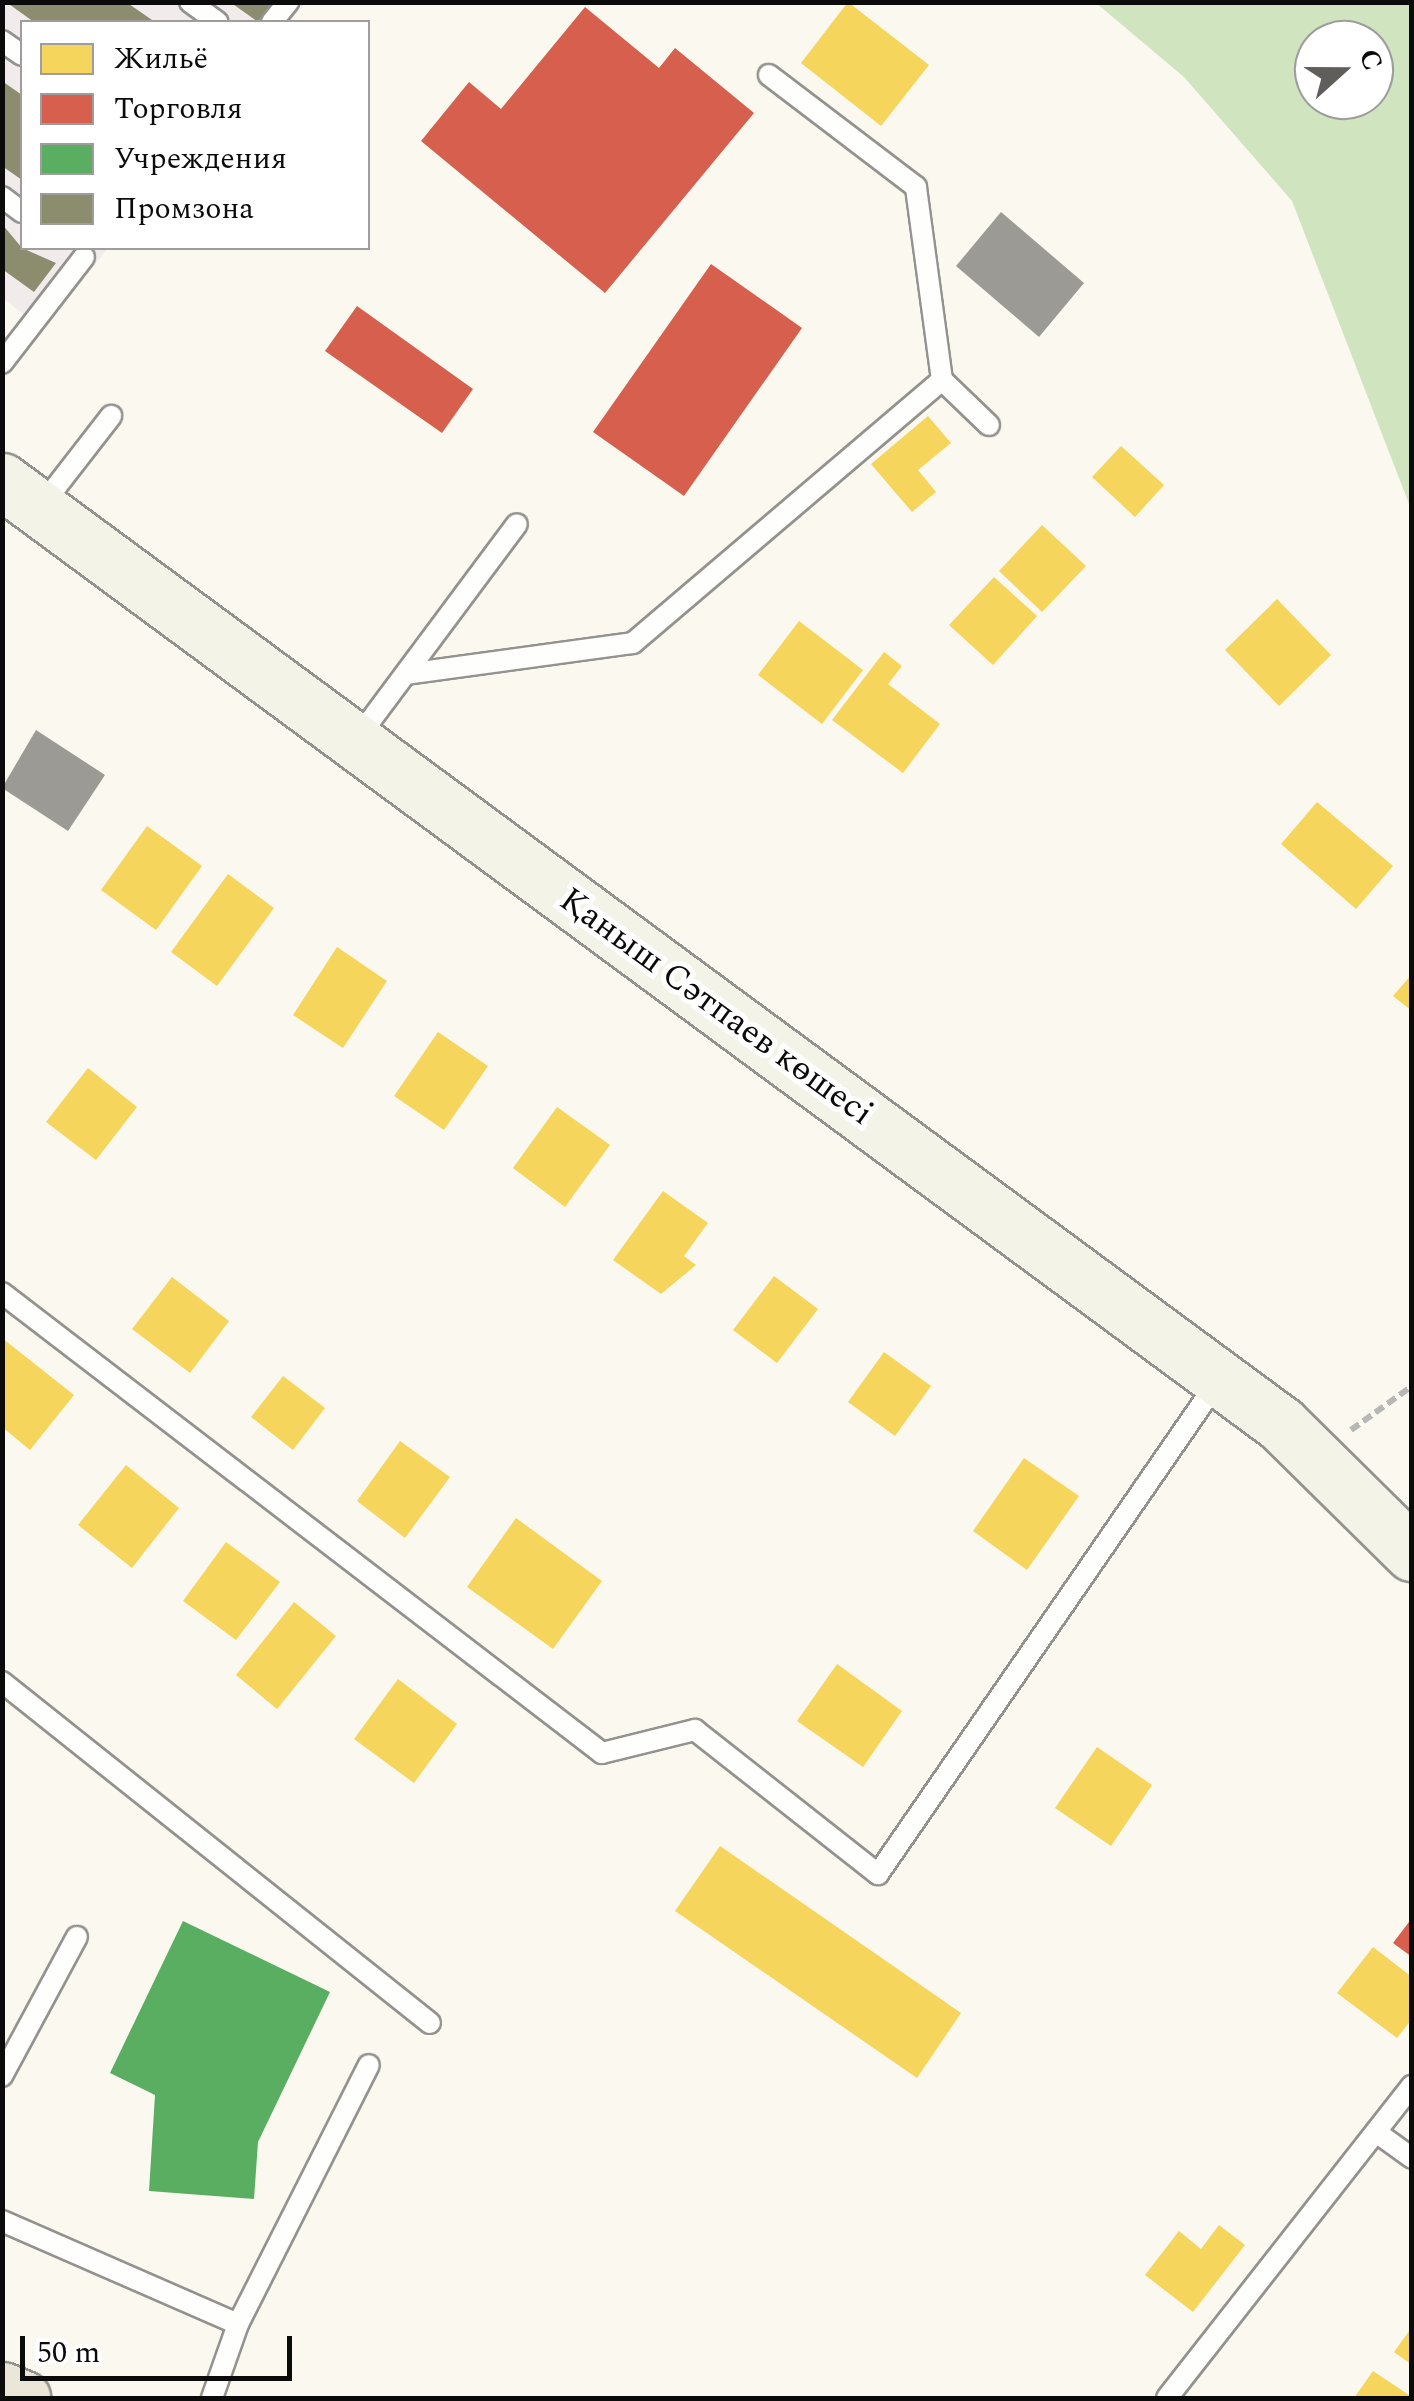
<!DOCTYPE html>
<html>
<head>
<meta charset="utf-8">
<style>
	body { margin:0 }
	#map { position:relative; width:1414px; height:2401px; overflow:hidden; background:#faf8ef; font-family:Spectral,serif }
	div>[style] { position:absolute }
	.industrial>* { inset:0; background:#f1ebec }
	.forest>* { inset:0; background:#d0e5bf }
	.homes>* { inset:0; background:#f6d55c }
	.shops>* { inset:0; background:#d6604d }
	.public>* { inset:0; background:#5aae61 }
	.industry>* { inset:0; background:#8c8c6e }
	.building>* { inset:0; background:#9c9a95 }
	.path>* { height:6px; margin-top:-3px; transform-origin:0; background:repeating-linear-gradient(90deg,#b7b7b5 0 10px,transparent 0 15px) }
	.roads { filter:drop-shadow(2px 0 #93928e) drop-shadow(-2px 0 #93928e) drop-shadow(0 2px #93928e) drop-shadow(0 -2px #93928e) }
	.lane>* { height:20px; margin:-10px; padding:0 10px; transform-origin:10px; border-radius:10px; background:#fefefd }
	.secondary>* { height:55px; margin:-27.5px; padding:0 27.5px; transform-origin:27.5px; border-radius:27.5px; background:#f4f3e8 }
	.primary>* { height:55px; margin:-27.5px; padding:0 27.5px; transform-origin:27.5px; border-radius:27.5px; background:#eae7d9 }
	span { translate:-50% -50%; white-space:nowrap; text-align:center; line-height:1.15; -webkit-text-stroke:10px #fff; paint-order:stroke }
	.street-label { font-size:35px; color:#0b0b0b }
	.frame { position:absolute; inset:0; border:5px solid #0b0b0b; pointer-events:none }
	.legend { position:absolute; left:20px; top:20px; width:350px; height:230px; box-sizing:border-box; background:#fff; border:2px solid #9d9d9d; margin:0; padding:12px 18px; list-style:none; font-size:30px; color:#0b0b0b }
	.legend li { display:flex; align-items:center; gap:20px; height:50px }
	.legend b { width:50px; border:2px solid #9d9d9d }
	.north { position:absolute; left:1294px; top:20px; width:100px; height:100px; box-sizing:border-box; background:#fff; border:2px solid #9d9d9d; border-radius:50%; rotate:69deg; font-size:28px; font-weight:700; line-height:40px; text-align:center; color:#0b0b0b }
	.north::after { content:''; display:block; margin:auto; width:35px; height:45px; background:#5f5e5b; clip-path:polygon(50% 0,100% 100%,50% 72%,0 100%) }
	.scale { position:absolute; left:20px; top:2336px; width:272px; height:45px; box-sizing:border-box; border:5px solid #0b0b0b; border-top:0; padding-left:12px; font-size:30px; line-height:35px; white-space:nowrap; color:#0b0b0b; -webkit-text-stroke:8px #fff; paint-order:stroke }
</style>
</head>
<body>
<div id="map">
	<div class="industrial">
		<div style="clip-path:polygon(2px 3px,305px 3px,289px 22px,22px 22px,22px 248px,108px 248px,42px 329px,3px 298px)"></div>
	</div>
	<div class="forest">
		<div style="clip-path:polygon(evenodd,1096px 3px,1411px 3px,1411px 509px,1292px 201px,1184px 77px,1096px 3px,1314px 40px,1374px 40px,1374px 100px,1314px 100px,1314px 40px)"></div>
	</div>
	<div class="homes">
		<div style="clip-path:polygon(848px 2px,929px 65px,881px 126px,801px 63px)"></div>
		<div style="clip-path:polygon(928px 416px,951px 443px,918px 470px,936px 492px,912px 512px,871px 464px)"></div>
		<div style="clip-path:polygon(1121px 446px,1164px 485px,1135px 517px,1092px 477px)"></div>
		<div style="clip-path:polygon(1042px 525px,1086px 566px,1042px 612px,999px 571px)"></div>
		<div style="clip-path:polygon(994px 577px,1037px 616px,993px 665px,949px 625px)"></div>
		<div style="clip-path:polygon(1277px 599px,1331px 655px,1279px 706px,1225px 650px)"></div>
		<div style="clip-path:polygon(799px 621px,863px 670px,822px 724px,758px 675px)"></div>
		<div style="clip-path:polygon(884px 652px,902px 666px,888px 684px,940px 724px,903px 773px,832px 720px)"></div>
		<div style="clip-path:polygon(1317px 802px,1393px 866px,1356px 909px,1281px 844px)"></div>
		<div style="clip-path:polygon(147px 826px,202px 866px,156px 930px,101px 890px)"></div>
		<div style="clip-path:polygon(228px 874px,274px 908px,217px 986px,171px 952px)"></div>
		<div style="clip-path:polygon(337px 947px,387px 981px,343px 1048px,293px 1015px)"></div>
		<div style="clip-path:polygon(1412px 974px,1412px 1011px,1393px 996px)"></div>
		<div style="clip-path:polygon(438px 1032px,488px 1066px,444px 1130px,394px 1096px)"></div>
		<div style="clip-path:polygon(88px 1068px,137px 1107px,96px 1160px,46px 1122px)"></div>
		<div style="clip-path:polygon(557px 1107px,610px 1145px,565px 1207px,513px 1168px)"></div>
		<div style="clip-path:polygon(663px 1191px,708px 1223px,684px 1256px,696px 1265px,661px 1294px,613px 1260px)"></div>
		<div style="clip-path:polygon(774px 1276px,818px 1309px,777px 1363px,733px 1330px)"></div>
		<div style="clip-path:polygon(172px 1277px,229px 1321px,190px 1373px,132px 1329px)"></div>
		<div style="clip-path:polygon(2px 1338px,74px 1395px,30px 1450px,2px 1427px)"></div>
		<div style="clip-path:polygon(884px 1352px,931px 1386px,895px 1436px,848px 1402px)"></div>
		<div style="clip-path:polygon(283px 1376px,325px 1408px,293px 1450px,251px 1417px)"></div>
		<div style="clip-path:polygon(400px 1441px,450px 1477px,405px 1538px,357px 1501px)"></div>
		<div style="clip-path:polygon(1024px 1458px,1079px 1496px,1027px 1570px,973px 1531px)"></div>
		<div style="clip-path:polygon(126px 1465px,179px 1508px,132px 1568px,78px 1525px)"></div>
		<div style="clip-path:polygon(516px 1518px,602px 1581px,553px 1649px,467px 1587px)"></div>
		<div style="clip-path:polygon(226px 1542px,280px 1582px,236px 1640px,183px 1601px)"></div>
		<div style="clip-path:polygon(294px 1602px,336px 1636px,277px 1709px,236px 1675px)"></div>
		<div style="clip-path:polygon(837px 1664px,902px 1711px,863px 1767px,797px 1721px)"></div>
		<div style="clip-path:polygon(398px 1679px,457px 1724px,414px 1783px,354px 1739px)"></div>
		<div style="clip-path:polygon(1097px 1747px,1152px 1785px,1111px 1846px,1055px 1808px)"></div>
		<div style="clip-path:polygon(720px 1846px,961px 2013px,917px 2078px,675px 1911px)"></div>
		<div style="clip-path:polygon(1373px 1947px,1412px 1977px,1412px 2019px,1397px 2038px,1337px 1993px)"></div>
		<div style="clip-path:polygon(1219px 2225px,1245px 2245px,1193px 2312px,1145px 2275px,1179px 2231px,1201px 2249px)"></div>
		<div style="clip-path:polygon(1412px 2327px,1412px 2365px,1394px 2352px)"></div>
		<div style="clip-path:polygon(1373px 2371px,1412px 2397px,1412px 2398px,1354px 2398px)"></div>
	</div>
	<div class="shops">
		<div style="clip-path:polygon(585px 7px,659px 68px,675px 48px,754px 113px,605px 293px,421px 141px,469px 82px,501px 109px)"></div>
		<div style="clip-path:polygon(711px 264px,802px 328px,684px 496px,593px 432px)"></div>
		<div style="clip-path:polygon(357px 306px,473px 389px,442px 433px,325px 351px)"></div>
		<div style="clip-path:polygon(1412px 1918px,1412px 1957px,1393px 1943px)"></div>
	</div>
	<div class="public">
		<div style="clip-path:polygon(183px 1921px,330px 1992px,258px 2142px,254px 2199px,149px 2191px,155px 2095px,110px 2073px)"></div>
	</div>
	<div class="industry">
		<div style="clip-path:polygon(6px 2px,126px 2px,155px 22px,34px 22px)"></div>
		<div style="clip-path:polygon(230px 2px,272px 2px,258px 22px)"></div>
		<div style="clip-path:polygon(2px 81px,22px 95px,22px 180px,2px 166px)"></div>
		<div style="clip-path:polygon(2px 224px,22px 248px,56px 263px,34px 292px,2px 269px)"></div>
	</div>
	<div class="building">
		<div style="clip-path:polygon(1001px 212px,1084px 283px,1039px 337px,956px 266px)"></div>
		<div style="clip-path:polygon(36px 730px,105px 775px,68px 831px,2px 788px)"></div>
	</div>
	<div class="path">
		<div style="left:1351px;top:1430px;width:75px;rotate:-35.8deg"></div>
	</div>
	<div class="roads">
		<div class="lane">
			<div style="left:190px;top:2px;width:34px;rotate:36deg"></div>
			<div style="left:272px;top:22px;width:26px;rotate:-51deg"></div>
			<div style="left:2px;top:41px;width:24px;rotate:35deg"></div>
			<div style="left:2px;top:197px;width:25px;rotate:37deg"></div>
			<div style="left:2px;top:363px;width:134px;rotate:-52.3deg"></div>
			<div style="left:942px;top:380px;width:65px;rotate:43.8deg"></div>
			<div style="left:42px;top:505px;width:113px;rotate:-52.2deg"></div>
			<div style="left:406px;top:674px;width:229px;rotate:-7.8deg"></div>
			<div style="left:633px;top:643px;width:406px;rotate:-40.4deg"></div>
			<div style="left:942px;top:380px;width:195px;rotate:-97.7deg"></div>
			<div style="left:916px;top:187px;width:185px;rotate:-142.7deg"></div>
			<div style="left:356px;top:740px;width:269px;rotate:-53.3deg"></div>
			<div style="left:2px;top:1293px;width:756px;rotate:37.48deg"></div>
			<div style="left:602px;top:1753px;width:96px;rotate:-13.9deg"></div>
			<div style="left:695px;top:1730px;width:233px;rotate:38.2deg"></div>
			<div style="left:878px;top:1874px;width:599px;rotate:-55.41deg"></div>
			<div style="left:2px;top:1682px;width:547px;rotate:38.55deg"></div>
			<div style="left:2px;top:2076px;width:158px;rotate:-61.7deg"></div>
			<div style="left:1376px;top:2132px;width:44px;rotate:35.8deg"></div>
			<div style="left:2px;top:2221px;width:257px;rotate:23.6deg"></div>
			<div style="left:238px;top:2324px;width:290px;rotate:-63.2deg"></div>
			<div style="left:212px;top:2398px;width:78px;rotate:-70.6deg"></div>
			<div style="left:1167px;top:2398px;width:397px;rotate:-51.9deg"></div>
		</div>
		<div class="secondary">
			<div style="left:2px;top:481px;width:1589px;rotate:36.4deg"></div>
			<div style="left:1281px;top:1424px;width:184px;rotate:44.6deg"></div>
		</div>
		<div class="primary">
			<div style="left:2px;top:2390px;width:22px;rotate:22deg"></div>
		</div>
	</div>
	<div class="street-label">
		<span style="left:716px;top:1007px;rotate:36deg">Қаныш Сәтпаев көшесі</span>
	</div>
	<div class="frame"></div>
	<ul class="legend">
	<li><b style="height:28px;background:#f6d55c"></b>Жильё</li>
	<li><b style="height:28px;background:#d6604d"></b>Торговля</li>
	<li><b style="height:28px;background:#5aae61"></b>Учреждения</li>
	<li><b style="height:28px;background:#8c8c6e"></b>Промзона</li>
	</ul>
	<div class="north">С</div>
	<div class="scale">50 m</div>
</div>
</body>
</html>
